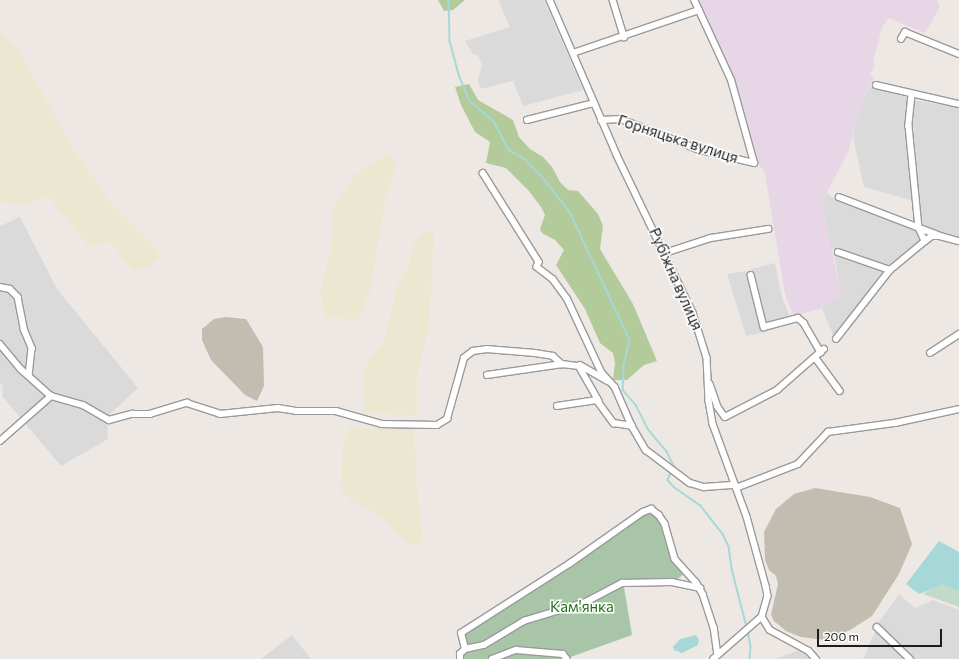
<!DOCTYPE html>
<html>
<head>
<meta charset="utf-8">
<style>
	body { margin:0 }
	#map { position:relative; width:959px; height:659px; overflow:hidden; background:#ede8e4; font-family:Commissioner,sans-serif }
	div>[style] { position:absolute }
	.residential>* { inset:0; background:#dbdada }
	.industrial>* { inset:0; background:#e6d6e6 }
	.construction>* { inset:0; background:#c1bdb0 }
	.farmland>* { inset:0; background:#ebe7d0 }
	.forest>* { inset:0; background:#b3ca9b }
	.wetland>* { inset:0; background:#c2daca }
	.cemetery>* { inset:0; background:#a8c5a7 }
	.water>* { inset:0; background:#a7d8d8 }
	.stream>* { height:1.5px; margin:-0.75px; padding:0 0.75px; transform-origin:0.75px; border-radius:0.75px; background:#a7d8d8 }
	.roads { filter:drop-shadow(1px 0 #9a9a9a) drop-shadow(-1px 0 #9a9a9a) drop-shadow(0 1px #9a9a9a) drop-shadow(0 -1px #9a9a9a) }
	.minor>* { height:5.5px; margin:-2.75px; padding:0 2.75px; transform-origin:2.75px; border-radius:2.75px; background:#fff }
	span { translate:-50% -50%; white-space:nowrap; text-align:center; line-height:1.15; -webkit-text-stroke:3px #fff; paint-order:stroke }
	.street-label { font-size:15px; color:#1d1d1d }
	.park-label { font-size:15px; color:#207313 }
	.scale { position:absolute; left:817px; top:629px; width:125px; height:18px; box-sizing:border-box; border:2px solid #1d1d1d; border-top:0; padding-left:5px; font-size:12px; line-height:14px; white-space:nowrap; color:#1d1d1d; -webkit-text-stroke:3px #fff; paint-order:stroke }
</style>
</head>
<body>
<div id="map">
	<div class="residential">
		<div style="clip-path:polygon(498px 0,544px 0,583px 90px,523px 106px,513px 81px,481px 89px,478px 81px,482px 65px,478px 55px,473px 54px,465px 41px,510px 27px)"></div>
		<div style="clip-path:polygon(870px 87px,909px 98px,906px 121px,914px 201px,864px 187px,853px 137px,862px 102px)"></div>
		<div style="clip-path:polygon(914px 100px,959px 108px,959px 238px,921px 226px,913px 121px)"></div>
		<div style="clip-path:polygon(827px 192px,831px 197px,919px 231px,922px 240px,891px 266px,830px 248px,822px 202px)"></div>
		<div style="clip-path:polygon(20px 217px,57px 289px,138px 388px,107px 417px,108px 439px,61px 466px,2px 396px,3px 386px,0 383px,0 226px)"></div>
		<div style="clip-path:polygon(834px 254px,885px 271px,838px 334px,833px 335px,822px 308px,841px 296px)"></div>
		<div style="clip-path:polygon(775px 263px,782px 297px,790px 317px,766px 325px,751px 269px)"></div>
		<div style="clip-path:polygon(745px 271px,762px 326px,761px 333px,746px 336px,727px 274px)"></div>
		<div style="clip-path:polygon(899px 594px,915px 608px,933px 600px,959px 610px,959px 659px,914px 659px,878px 623px)"></div>
		<div style="clip-path:polygon(876px 630px,898px 652px,906px 659px,863px 659px)"></div>
		<div style="clip-path:polygon(292px 635px,311px 659px,261px 659px)"></div>
		<div style="clip-path:polygon(796px 651px,802px 651px,810px 659px,776px 659px)"></div>
	</div>
	<div class="industrial">
		<div style="clip-path:polygon(698px 0,937px 0,940px 7px,925px 33px,889px 18px,882px 27px,873px 62px,875px 66px,870px 74px,874px 77px,863px 100px,848px 152px,822px 202px,841px 296px,822px 308px,794px 316px,785px 294px,765px 173px,755px 160px,737px 87px)"></div>
	</div>
	<div class="construction">
		<div style="clip-path:polygon(226px 317px,246px 319px,263px 347px,264px 386px,257px 401px,245px 395px,211px 360px,202px 340px,202px 329px,214px 319px)"></div>
		<div style="clip-path:polygon(815px 488px,870px 497px,900px 508px,912px 544px,899px 574px,872px 616px,850px 630px,825px 640px,801px 637px,786px 631px,774px 621px,771px 615px,778px 584px,776px 576px,769px 570px,765px 560px,764px 532px,776px 509px,794px 494px)"></div>
	</div>
	<div class="farmland">
		<div style="clip-path:polygon(0 31px,17px 47px,75px 152px,108px 199px,161px 255px,151px 266px,133px 271px,110px 241px,89px 247px,49px 197px,20px 205px,8px 204px,0 199px)"></div>
		<div style="clip-path:polygon(389px 154px,397px 163px,385px 200px,369px 294px,358px 320px,326px 317px,320px 294px,333px 236px,333px 208px,353px 177px,366px 166px)"></div>
		<div style="clip-path:polygon(424px 232px,434px 232px,429px 326px,417px 375px,417px 416px,364px 413px,364px 373px,369px 360px,384px 342px,398px 282px,408px 267px,415px 242px)"></div>
		<div style="clip-path:polygon(349px 428px,414px 429px,416px 475px,423px 543px,408px 546px,383px 517px,352px 501px,341px 491px,343px 444px)"></div>
	</div>
	<div class="forest">
		<div style="clip-path:polygon(438px 0,465px 0,453px 10px,444px 11px)"></div>
		<div style="clip-path:polygon(469px 84px,478px 100px,513px 120px,519px 137px,530px 149px,543px 157px,552px 167px,560px 182px,568px 190px,578px 191px,598px 214px,603px 226px,600px 249px,633px 304px,657px 361px,644px 365px,627px 380px,613px 380px,615px 363px,613px 353px,600px 343px,585px 309px,556px 265px,564px 250px,555px 240px,542px 233px,540px 229px,545px 215px,541px 207px,529px 191px,506px 168px,486px 163px,490px 142px,475px 132px,461px 105px,455px 87px)"></div>
	</div>
	<div class="wetland">
		<div style="clip-path:polygon(947px 585px,959px 590px,959px 607px,923px 594px,937px 586px)"></div>
	</div>
	<div class="cemetery">
		<div style="clip-path:polygon(651px 511px,662px 520px,672px 555px,684px 574px,676px 580px,623px 581px,632px 635px,565px 659px,461px 659px,461px 654px,466px 651px,463px 634px,640px 515px)"></div>
	</div>
	<div class="water">
		<div style="clip-path:polygon(939px 541px,959px 552px,959px 590px,942px 585px,919px 594px,906px 584px)"></div>
		<div style="clip-path:polygon(696px 635px,699px 640px,698px 645px,682px 653px,674px 650px,673px 647px,680px 639px)"></div>
	</div>
	<div class="stream">
		<div style="left:449px;top:0;width:41px;rotate:88.6deg"></div>
		<div style="left:450px;top:41px;width:35px;rotate:75deg"></div>
		<div style="left:459px;top:75px;width:28px;rotate:67deg"></div>
		<div style="left:470px;top:101px;width:31px;rotate:40deg"></div>
		<div style="left:494px;top:121px;width:33px;rotate:63deg"></div>
		<div style="left:509px;top:150px;width:20px;rotate:30deg"></div>
		<div style="left:526px;top:160px;width:20px;rotate:45deg"></div>
		<div style="left:540px;top:174px;width:48px;rotate:51.7deg"></div>
		<div style="left:570px;top:212px;width:141px;rotate:64.9deg"></div>
		<div style="left:630px;top:340px;width:28px;rotate:103deg"></div>
		<div style="left:624px;top:367px;width:23px;rotate:92deg"></div>
		<div style="left:623px;top:390px;width:20px;rotate:49deg"></div>
		<div style="left:636px;top:405px;width:27px;rotate:63deg"></div>
		<div style="left:648px;top:429px;width:30px;rotate:50deg"></div>
		<div style="left:667px;top:452px;width:16px;rotate:63deg"></div>
		<div style="left:674px;top:466px;width:15px;rotate:113deg"></div>
		<div style="left:668px;top:480px;width:9px;rotate:49deg"></div>
		<div style="left:674px;top:487px;width:33px;rotate:35deg"></div>
		<div style="left:701px;top:506px;width:36px;rotate:52deg"></div>
		<div style="left:723px;top:534px;width:14px;rotate:65deg"></div>
		<div style="left:729px;top:547px;width:22px;rotate:82deg"></div>
		<div style="left:732px;top:569px;width:60px;rotate:75.5deg"></div>
		<div style="left:748px;top:631px;width:15px;rotate:79deg"></div>
		<div style="left:751px;top:646px;width:13px;rotate:94deg"></div>
	</div>
	<div class="roads">
		<div class="minor">
			<div style="left:550px;top:0;width:169px;rotate:66.6deg"></div>
			<div style="left:617px;top:155px;width:175px;rotate:64.3deg"></div>
			<div style="left:693px;top:313px;width:47px;rotate:72.7deg"></div>
			<div style="left:707px;top:358px;width:43px;rotate:87.3deg"></div>
			<div style="left:709px;top:401px;width:23px;rotate:80deg"></div>
			<div style="left:713px;top:424px;width:99px;rotate:69.9deg"></div>
			<div style="left:747px;top:517px;width:72px;rotate:74.6deg"></div>
			<div style="left:766px;top:586px;width:10px;rotate:79deg"></div>
			<div style="left:768px;top:596px;width:22px;rotate:106deg"></div>
			<div style="left:762px;top:617px;width:64px;rotate:138.8deg"></div>
			<div style="left:613px;top:0;width:39px;rotate:73deg"></div>
			<div style="left:901px;top:39px;width:8px;rotate:-60deg"></div>
			<div style="left:905px;top:32px;width:58px;rotate:22.2deg"></div>
			<div style="left:573px;top:53px;width:133px;rotate:-18.8deg"></div>
			<div style="left:876px;top:85px;width:85px;rotate:12.9deg"></div>
			<div style="left:912px;top:95px;width:31px;rotate:96deg"></div>
			<div style="left:909px;top:126px;width:41px;rotate:84.4deg"></div>
			<div style="left:913px;top:167px;width:61px;rotate:84.4deg"></div>
			<div style="left:919px;top:228px;width:14px;rotate:65deg"></div>
			<div style="left:527px;top:120px;width:69px;rotate:-14.2deg"></div>
			<div style="left:601px;top:120px;width:20px;rotate:-3deg"></div>
			<div style="left:621px;top:119px;width:82px;rotate:21.5deg"></div>
			<div style="left:697px;top:149px;width:59px;rotate:13.8deg"></div>
			<div style="left:754px;top:163px;width:86px;rotate:-105.5deg"></div>
			<div style="left:731px;top:80px;width:88px;rotate:-114.8deg"></div>
			<div style="left:483px;top:173px;width:105px;rotate:57.8deg"></div>
			<div style="left:539px;top:262px;width:5px;rotate:112deg"></div>
			<div style="left:537px;top:267px;width:20px;rotate:37deg"></div>
			<div style="left:553px;top:279px;width:24px;rotate:54deg"></div>
			<div style="left:567px;top:298px;width:83px;rotate:65deg"></div>
			<div style="left:602px;top:373px;width:19px;rotate:47deg"></div>
			<div style="left:615px;top:387px;width:43px;rotate:66.4deg"></div>
			<div style="left:839px;top:197px;width:106px;rotate:21deg"></div>
			<div style="left:838px;top:252px;width:55px;rotate:19.1deg"></div>
			<div style="left:665px;top:253px;width:48px;rotate:-18.1deg"></div>
			<div style="left:711px;top:238px;width:58px;rotate:-9deg"></div>
			<div style="left:751px;top:275px;width:54px;rotate:76deg"></div>
			<div style="left:764px;top:327px;width:35px;rotate:-15deg"></div>
			<div style="left:798px;top:318px;width:8px;rotate:40deg"></div>
			<div style="left:804px;top:323px;width:34px;rotate:60deg"></div>
			<div style="left:0;top:287px;width:10px;rotate:11deg"></div>
			<div style="left:10px;top:289px;width:11px;rotate:45deg"></div>
			<div style="left:18px;top:297px;width:33px;rotate:79deg"></div>
			<div style="left:24px;top:329px;width:21px;rotate:67deg"></div>
			<div style="left:32px;top:348px;width:27px;rotate:96deg"></div>
			<div style="left:836px;top:339px;width:88px;rotate:-52deg"></div>
			<div style="left:890px;top:270px;width:45px;rotate:-39.6deg"></div>
			<div style="left:925px;top:241px;width:9px;rotate:-36deg"></div>
			<div style="left:932px;top:236px;width:8px"></div>
			<div style="left:940px;top:236px;width:20px;rotate:15deg"></div>
			<div style="left:0;top:344px;width:33px;rotate:50deg"></div>
			<div style="left:21px;top:369px;width:40px;rotate:42deg"></div>
			<div style="left:51px;top:396px;width:33px;rotate:16deg"></div>
			<div style="left:83px;top:405px;width:30px;rotate:30deg"></div>
			<div style="left:109px;top:420px;width:24px;rotate:-15deg"></div>
			<div style="left:132px;top:414px;width:18px"></div>
			<div style="left:150px;top:414px;width:39px;rotate:-17deg"></div>
			<div style="left:187px;top:403px;width:35px;rotate:18deg"></div>
			<div style="left:220px;top:414px;width:58px;rotate:-5.9deg"></div>
			<div style="left:278px;top:408px;width:18px;rotate:9deg"></div>
			<div style="left:296px;top:411px;width:40px"></div>
			<div style="left:336px;top:411px;width:48px;rotate:15.8deg"></div>
			<div style="left:382px;top:424px;width:55px;rotate:1deg"></div>
			<div style="left:437px;top:425px;width:12px;rotate:-31deg"></div>
			<div style="left:447px;top:419px;width:63px;rotate:-74.4deg"></div>
			<div style="left:464px;top:358px;width:11px;rotate:-38deg"></div>
			<div style="left:473px;top:351px;width:14px;rotate:-8deg"></div>
			<div style="left:487px;top:349px;width:48px;rotate:4.8deg"></div>
			<div style="left:535px;top:353px;width:18px;rotate:9deg"></div>
			<div style="left:553px;top:356px;width:12px;rotate:42deg"></div>
			<div style="left:930px;top:353px;width:35px;rotate:-33deg"></div>
			<div style="left:815px;top:357px;width:42px;rotate:53.7deg"></div>
			<div style="left:580px;top:365px;width:32px;rotate:30deg"></div>
			<div style="left:487px;top:375px;width:76px;rotate:-8.3deg"></div>
			<div style="left:562px;top:364px;width:17px;rotate:7deg"></div>
			<div style="left:579px;top:366px;width:40px;rotate:60.3deg"></div>
			<div style="left:710px;top:384px;width:24px;rotate:71deg"></div>
			<div style="left:718px;top:407px;width:12px;rotate:55deg"></div>
			<div style="left:725px;top:417px;width:59px;rotate:-27.4deg"></div>
			<div style="left:777px;top:390px;width:62px;rotate:-41.1deg"></div>
			<div style="left:557px;top:406px;width:40px;rotate:-8.5deg"></div>
			<div style="left:597px;top:400px;width:29px;rotate:54deg"></div>
			<div style="left:614px;top:423px;width:18px;rotate:9deg"></div>
			<div style="left:632px;top:426px;width:28px;rotate:60deg"></div>
			<div style="left:646px;top:450px;width:55px;rotate:36.9deg"></div>
			<div style="left:690px;top:483px;width:15px;rotate:16deg"></div>
			<div style="left:704px;top:487px;width:31px;rotate:-4deg"></div>
			<div style="left:0;top:441px;width:68px;rotate:-41.4deg"></div>
			<div style="left:736px;top:488px;width:66px;rotate:-21.2deg"></div>
			<div style="left:798px;top:464px;width:44px;rotate:-46.8deg"></div>
			<div style="left:828px;top:432px;width:68px;rotate:-7.7deg"></div>
			<div style="left:895px;top:423px;width:66px;rotate:-12.3deg"></div>
			<div style="left:762px;top:617px;width:15px;rotate:58deg"></div>
			<div style="left:770px;top:630px;width:44px;rotate:28.3deg"></div>
			<div style="left:809px;top:651px;width:11px;rotate:49deg"></div>
			<div style="left:877px;top:627px;width:46px;rotate:44.1deg"></div>
			<div style="left:465px;top:649px;width:16px;rotate:-104deg"></div>
			<div style="left:461px;top:633px;width:128px;rotate:-32.6deg"></div>
			<div style="left:569px;top:564px;width:90px;rotate:-35.1deg"></div>
			<div style="left:643px;top:512px;width:9px;rotate:-21deg"></div>
			<div style="left:651px;top:509px;width:10px;rotate:37deg"></div>
			<div style="left:659px;top:515px;width:11px;rotate:56deg"></div>
			<div style="left:665px;top:524px;width:36px;rotate:74deg"></div>
			<div style="left:675px;top:559px;width:31px;rotate:48deg"></div>
			<div style="left:696px;top:582px;width:14px;rotate:60deg"></div>
			<div style="left:703px;top:594px;width:35px;rotate:72deg"></div>
			<div style="left:714px;top:627px;width:28px;rotate:82deg"></div>
			<div style="left:460px;top:659px;width:5px;rotate:-90deg"></div>
			<div style="left:460px;top:654px;width:7px;rotate:-45deg"></div>
			<div style="left:465px;top:649px;width:19px;rotate:-12deg"></div>
			<div style="left:484px;top:645px;width:47px;rotate:-31deg"></div>
			<div style="left:524px;top:621px;width:65px;rotate:-17deg"></div>
			<div style="left:586px;top:602px;width:41px;rotate:-27.8deg"></div>
			<div style="left:622px;top:583px;width:50px;rotate:-1.1deg"></div>
			<div style="left:672px;top:582px;width:29px;rotate:12deg"></div>
			<div style="left:492px;top:659px;width:26px;rotate:-21deg"></div>
			<div style="left:516px;top:650px;width:47px;rotate:4.9deg"></div>
			<div style="left:563px;top:654px;width:6px;rotate:51deg"></div>
		</div>
	</div>
	<div class="street-label">
		<span style="left:678px;top:139px;rotate:18deg">Горняцька вулиця</span>
		<span style="left:676px;top:279px;rotate:66deg">Рубіжна вулиця</span>
	</div>
	<div class="park-label">
		<span style="left:582px;top:607px">Кам'янка</span>
	</div>
	<div class="scale">200 m</div>
</div>
</body>
</html>
